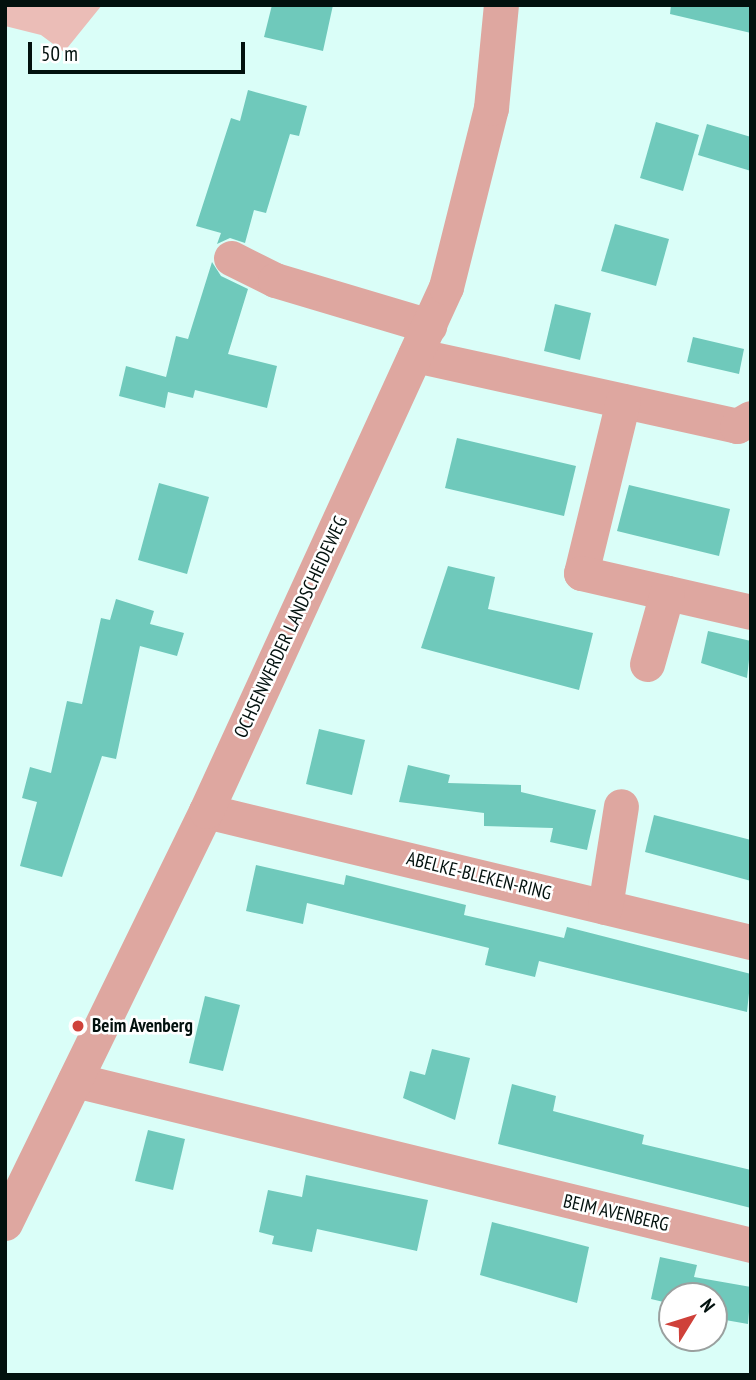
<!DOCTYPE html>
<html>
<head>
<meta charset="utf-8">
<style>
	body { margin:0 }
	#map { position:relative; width:756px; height:1380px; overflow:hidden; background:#dafef8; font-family:"PT Sans Narrow",sans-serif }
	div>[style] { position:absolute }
	.green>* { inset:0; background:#ebbdb7 }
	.building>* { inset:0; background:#6fc9bb }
	.minor>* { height:35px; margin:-17.5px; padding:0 17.5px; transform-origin:17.5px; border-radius:17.5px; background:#dea7a0 }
	.dots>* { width:19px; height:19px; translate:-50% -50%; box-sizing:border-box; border:4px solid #fff; border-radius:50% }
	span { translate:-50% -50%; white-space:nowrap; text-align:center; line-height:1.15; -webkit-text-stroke:5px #fff; paint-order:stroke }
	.street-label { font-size:19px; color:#02110e }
	.poi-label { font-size:19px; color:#02110e; font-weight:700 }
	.left { translate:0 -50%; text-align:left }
	.frame { position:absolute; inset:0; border:7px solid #02110e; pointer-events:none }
	.north { position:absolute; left:658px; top:1282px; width:70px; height:70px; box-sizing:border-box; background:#fff; border:2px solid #9aa09f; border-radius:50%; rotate:52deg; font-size:19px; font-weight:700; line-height:28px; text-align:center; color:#02110e }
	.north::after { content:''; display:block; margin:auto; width:24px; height:32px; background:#cf413a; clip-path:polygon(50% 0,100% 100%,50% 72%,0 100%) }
	.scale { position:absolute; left:28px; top:42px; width:217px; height:32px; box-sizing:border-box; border:4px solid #02110e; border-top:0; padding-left:9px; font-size:21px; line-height:24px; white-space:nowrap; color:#02110e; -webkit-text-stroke:5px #fff; paint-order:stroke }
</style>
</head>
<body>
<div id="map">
	<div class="green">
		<div style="clip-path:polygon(5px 5px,102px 5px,64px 52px,41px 35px,5px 26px)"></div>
	</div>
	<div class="building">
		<div style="clip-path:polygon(272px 5px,333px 5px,323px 51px,264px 37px)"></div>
		<div style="clip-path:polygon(671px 5px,751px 5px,751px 33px,670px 14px)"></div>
		<div style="clip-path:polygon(248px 90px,307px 106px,299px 136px,290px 134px,266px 213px,254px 210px,245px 243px,230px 238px,217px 244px,221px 233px,196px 226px,231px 118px,240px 121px)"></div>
		<div style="clip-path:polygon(656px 122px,699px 135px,683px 191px,640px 178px)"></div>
		<div style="clip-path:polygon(707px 124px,751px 137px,751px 171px,698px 155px)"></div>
		<div style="clip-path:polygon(615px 224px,669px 239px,656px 286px,601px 271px)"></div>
		<div style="clip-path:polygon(212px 262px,221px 276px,248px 289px,228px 354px,277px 366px,267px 408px,195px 390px,193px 398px,168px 392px,165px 408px,119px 396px,126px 366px,166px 377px,176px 336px,188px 339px)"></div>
		<div style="clip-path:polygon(555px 304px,591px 313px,580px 360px,544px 351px)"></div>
		<div style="clip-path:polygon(693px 337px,744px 349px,739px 374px,687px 362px)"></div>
		<div style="clip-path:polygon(457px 438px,576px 466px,564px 516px,445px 488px)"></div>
		<div style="clip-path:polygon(159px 483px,209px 497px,187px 574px,138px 560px)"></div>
		<div style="clip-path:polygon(629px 485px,730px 509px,719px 556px,617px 531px)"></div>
		<div style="clip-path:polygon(448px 566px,495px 577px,488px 609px,593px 633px,579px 690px,421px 648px)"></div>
		<div style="clip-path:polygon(116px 599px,154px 611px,150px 624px,184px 633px,177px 656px,140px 646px,116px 759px,102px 756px,62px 877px,20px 866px,37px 802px,22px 798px,30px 767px,51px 773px,67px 701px,82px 704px,101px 618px,110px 620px)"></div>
		<div style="clip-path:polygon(708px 631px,751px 641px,747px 678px,701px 663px)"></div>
		<div style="clip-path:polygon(319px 729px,365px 740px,352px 795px,306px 784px)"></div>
		<div style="clip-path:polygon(408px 765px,450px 775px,448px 783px,521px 785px,521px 792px,596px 810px,587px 850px,550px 842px,553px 828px,484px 826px,484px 813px,399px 802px)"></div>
		<div style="clip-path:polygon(654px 815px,751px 840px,751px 881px,645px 852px)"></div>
		<div style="clip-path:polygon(256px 865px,344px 885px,346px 875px,466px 905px,464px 915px,564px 938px,567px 927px,751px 974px,747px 1012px,539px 961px,535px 977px,485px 965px,489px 948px,307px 903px,303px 924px,246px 911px)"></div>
		<div style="clip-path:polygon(205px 996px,240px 1005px,223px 1071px,189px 1063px)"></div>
		<div style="clip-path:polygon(432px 1049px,470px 1058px,455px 1120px,403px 1098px,410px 1071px,425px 1075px)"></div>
		<div style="clip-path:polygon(512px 1084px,556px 1096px,553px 1111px,644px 1135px,642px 1144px,751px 1170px,751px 1208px,498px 1144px)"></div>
		<div style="clip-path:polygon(148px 1130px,185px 1139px,173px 1190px,135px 1181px)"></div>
		<div style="clip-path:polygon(306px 1175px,428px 1200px,417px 1251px,317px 1229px,312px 1252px,272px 1244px,274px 1236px,259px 1232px,268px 1190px,302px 1197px)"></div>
		<div style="clip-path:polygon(492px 1222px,589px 1247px,577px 1303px,480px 1275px)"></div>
		<div style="clip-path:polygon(660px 1257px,697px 1265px,694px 1277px,751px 1287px,748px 1324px,714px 1318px,714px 1296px,672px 1296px,672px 1304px,651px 1299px)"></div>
	</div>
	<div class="minor">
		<div style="left:231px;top:258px;width:49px;rotate:26.6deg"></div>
		<div style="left:275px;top:280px;width:161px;rotate:16.6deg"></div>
		<div style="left:415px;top:355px;width:330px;rotate:12.4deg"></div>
		<div style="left:737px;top:426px;width:16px;rotate:-30deg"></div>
		<div style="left:623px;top:401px;width:177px;rotate:103.7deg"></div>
		<div style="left:581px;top:573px;width:174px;rotate:12.9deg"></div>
		<div style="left:647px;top:664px;width:74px;rotate:-74.3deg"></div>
		<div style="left:206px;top:811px;width:561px;rotate:13.52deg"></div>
		<div style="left:605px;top:907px;width:102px;rotate:-81deg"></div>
		<div style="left:75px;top:1080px;width:696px;rotate:13.72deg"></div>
		<div style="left:5px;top:1223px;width:458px;rotate:-64deg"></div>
		<div style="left:206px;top:811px;width:576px;rotate:-65.39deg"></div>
		<div style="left:446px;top:287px;width:185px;rotate:-75.9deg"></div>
		<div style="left:491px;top:108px;width:103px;rotate:-84.5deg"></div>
	</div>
	<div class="dots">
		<div style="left:78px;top:1026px;background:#cf413a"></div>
	</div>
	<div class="street-label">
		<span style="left:291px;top:627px;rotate:-65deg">OCHSENWERDER LANDSCHEIDEWEG</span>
		<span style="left:479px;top:876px;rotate:14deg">ABELKE-BLEKEN-RING</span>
		<span style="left:616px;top:1213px;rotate:13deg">BEIM AVENBERG</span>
	</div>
	<div class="poi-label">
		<span class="left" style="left:92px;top:1026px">Beim Avenberg</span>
	</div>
	<div class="frame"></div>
	<div class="north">N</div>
	<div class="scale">50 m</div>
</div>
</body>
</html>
